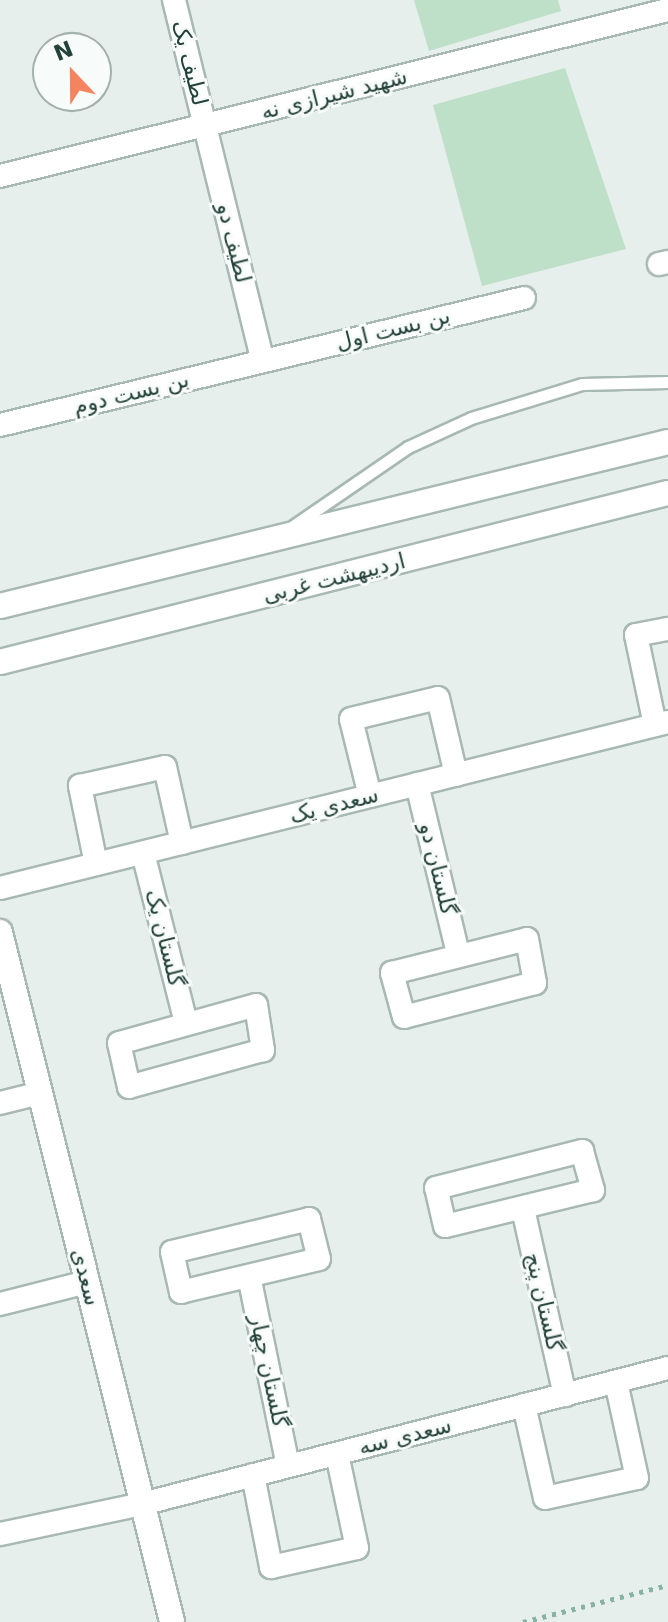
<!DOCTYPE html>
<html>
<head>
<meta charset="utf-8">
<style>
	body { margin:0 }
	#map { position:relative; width:668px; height:1622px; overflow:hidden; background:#e6efeb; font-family:"DejaVu Sans","Noto Naskh Arabic",sans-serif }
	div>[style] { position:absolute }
	.green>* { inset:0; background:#bfe0c8 }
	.path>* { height:5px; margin-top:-2.5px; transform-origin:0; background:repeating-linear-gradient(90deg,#86b3a5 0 4px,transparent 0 10px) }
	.roads { filter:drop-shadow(2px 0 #a8b8b2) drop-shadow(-2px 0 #a8b8b2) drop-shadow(0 2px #a8b8b2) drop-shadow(0 -2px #a8b8b2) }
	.service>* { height:11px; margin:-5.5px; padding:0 5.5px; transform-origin:5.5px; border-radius:5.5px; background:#fff }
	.minor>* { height:22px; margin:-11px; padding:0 11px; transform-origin:11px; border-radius:11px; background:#fff }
	.tertiary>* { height:24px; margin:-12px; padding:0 12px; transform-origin:12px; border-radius:12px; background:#fff }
	.secondary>* { height:24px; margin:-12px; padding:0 12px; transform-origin:12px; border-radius:12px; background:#fff }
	span { translate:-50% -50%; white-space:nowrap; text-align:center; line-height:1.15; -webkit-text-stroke:6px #f7fbf9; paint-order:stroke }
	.street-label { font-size:22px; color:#24423a }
	.north { position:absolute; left:32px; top:32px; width:80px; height:80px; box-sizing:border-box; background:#f7fbf9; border:2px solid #a3b1ad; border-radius:50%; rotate:338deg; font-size:22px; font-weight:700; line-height:32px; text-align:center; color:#24423a }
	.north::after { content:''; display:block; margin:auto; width:28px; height:36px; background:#f4845f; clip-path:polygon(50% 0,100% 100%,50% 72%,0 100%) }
</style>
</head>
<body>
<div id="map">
	<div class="green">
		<div style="clip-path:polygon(414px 0,558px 0,561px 11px,429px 51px)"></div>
		<div style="clip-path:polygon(565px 68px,626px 249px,482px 286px,433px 105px)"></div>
	</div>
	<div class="path">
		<div style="left:523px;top:1622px;width:150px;rotate:-14.3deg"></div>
	</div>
	<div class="roads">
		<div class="service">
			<div style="left:293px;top:526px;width:140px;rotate:-34.5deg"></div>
			<div style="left:408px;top:447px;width:69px;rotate:-24.7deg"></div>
			<div style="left:471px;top:418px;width:116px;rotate:-17deg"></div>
			<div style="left:582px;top:384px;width:86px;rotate:-1.3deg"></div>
		</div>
		<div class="minor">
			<div style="left:174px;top:0;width:372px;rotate:76.2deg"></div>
			<div style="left:0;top:176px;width:688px;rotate:-13.96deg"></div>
			<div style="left:659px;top:264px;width:9px;rotate:-13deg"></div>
			<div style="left:0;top:425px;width:539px;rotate:-13.62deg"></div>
			<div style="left:655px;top:725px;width:92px;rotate:-101.9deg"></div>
			<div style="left:636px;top:635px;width:33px;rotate:-11deg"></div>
			<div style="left:417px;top:784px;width:175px;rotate:76.4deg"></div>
			<div style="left:370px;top:796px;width:79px;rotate:-103.9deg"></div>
			<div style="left:351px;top:719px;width:89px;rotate:-13.6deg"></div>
			<div style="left:438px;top:698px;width:79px;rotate:76.8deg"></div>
			<div style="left:143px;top:853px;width:175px;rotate:75.8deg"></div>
			<div style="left:96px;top:864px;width:80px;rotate:-101.6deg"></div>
			<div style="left:80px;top:786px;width:87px;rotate:-12.6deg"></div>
			<div style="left:165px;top:767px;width:78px;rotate:77.4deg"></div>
			<div style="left:0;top:888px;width:688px;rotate:-13.96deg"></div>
			<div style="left:527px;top:939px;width:45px;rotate:79.7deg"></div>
			<div style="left:535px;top:983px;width:135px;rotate:165.5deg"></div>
			<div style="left:404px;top:1017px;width:46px;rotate:-105.3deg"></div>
			<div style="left:392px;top:973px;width:139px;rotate:-14.1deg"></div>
			<div style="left:256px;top:1005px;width:46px;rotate:81.2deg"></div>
			<div style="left:263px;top:1050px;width:139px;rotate:164.6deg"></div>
			<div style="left:129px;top:1087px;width:45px;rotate:-102.8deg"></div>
			<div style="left:119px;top:1043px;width:142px;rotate:-15.5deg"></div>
			<div style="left:0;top:1103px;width:41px;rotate:-14deg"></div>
			<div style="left:582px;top:1151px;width:41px;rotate:74.2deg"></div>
			<div style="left:593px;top:1190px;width:152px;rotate:166.3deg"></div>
			<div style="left:445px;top:1226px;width:39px;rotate:-103deg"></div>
			<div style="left:436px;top:1188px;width:151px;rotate:-14.2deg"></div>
			<div style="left:523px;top:1209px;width:191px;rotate:77.3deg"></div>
			<div style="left:309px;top:1219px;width:41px;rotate:76deg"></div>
			<div style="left:319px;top:1259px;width:142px;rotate:166.6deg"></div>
			<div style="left:181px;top:1292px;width:41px;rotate:-102.7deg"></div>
			<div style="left:172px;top:1252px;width:141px;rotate:-13.5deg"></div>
			<div style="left:249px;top:1276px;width:194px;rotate:78.4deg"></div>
			<div style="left:0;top:1304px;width:90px;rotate:-14.2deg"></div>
			<div style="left:524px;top:1405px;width:95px;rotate:77.3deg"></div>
			<div style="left:545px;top:1498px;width:94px;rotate:-12.3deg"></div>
			<div style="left:637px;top:1478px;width:98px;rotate:-102.3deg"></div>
			<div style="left:253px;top:1475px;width:94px;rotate:78.9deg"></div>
			<div style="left:271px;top:1567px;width:88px;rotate:-12.5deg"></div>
			<div style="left:357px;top:1548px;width:96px;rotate:-102deg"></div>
			<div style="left:0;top:1534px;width:145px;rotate:-11.9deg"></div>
			<div style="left:142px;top:1504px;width:543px;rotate:-14.5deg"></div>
		</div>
		<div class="tertiary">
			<div style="left:0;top:932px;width:711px;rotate:76deg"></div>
		</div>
		<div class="secondary">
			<div style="left:0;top:606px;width:688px;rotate:-13.79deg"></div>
			<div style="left:0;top:662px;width:689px;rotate:-14.2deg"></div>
		</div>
	</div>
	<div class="street-label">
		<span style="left:190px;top:63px;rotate:76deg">لطیف یک</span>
		<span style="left:334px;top:94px;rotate:-14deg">شهید شیرازی نه</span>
		<span style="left:234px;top:243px;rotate:76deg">لطیف دو</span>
		<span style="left:393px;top:329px;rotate:-14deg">بن بست اول</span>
		<span style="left:131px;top:393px;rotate:-14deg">بن بست دوم</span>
		<span style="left:334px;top:578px;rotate:-14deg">اردیبهشت غربی</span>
		<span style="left:334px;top:805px;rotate:-14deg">سعدی یک</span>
		<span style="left:438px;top:869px;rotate:76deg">گلستان دو</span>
		<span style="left:165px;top:938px;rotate:76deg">گلستان یک</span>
		<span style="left:86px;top:1277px;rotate:76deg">سعدی</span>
		<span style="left:544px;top:1302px;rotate:77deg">گلستان پنج</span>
		<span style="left:269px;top:1371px;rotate:78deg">گلستان چهار</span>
		<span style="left:405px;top:1436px;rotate:-14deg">سعدی سه</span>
	</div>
	<div class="north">N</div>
</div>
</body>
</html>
